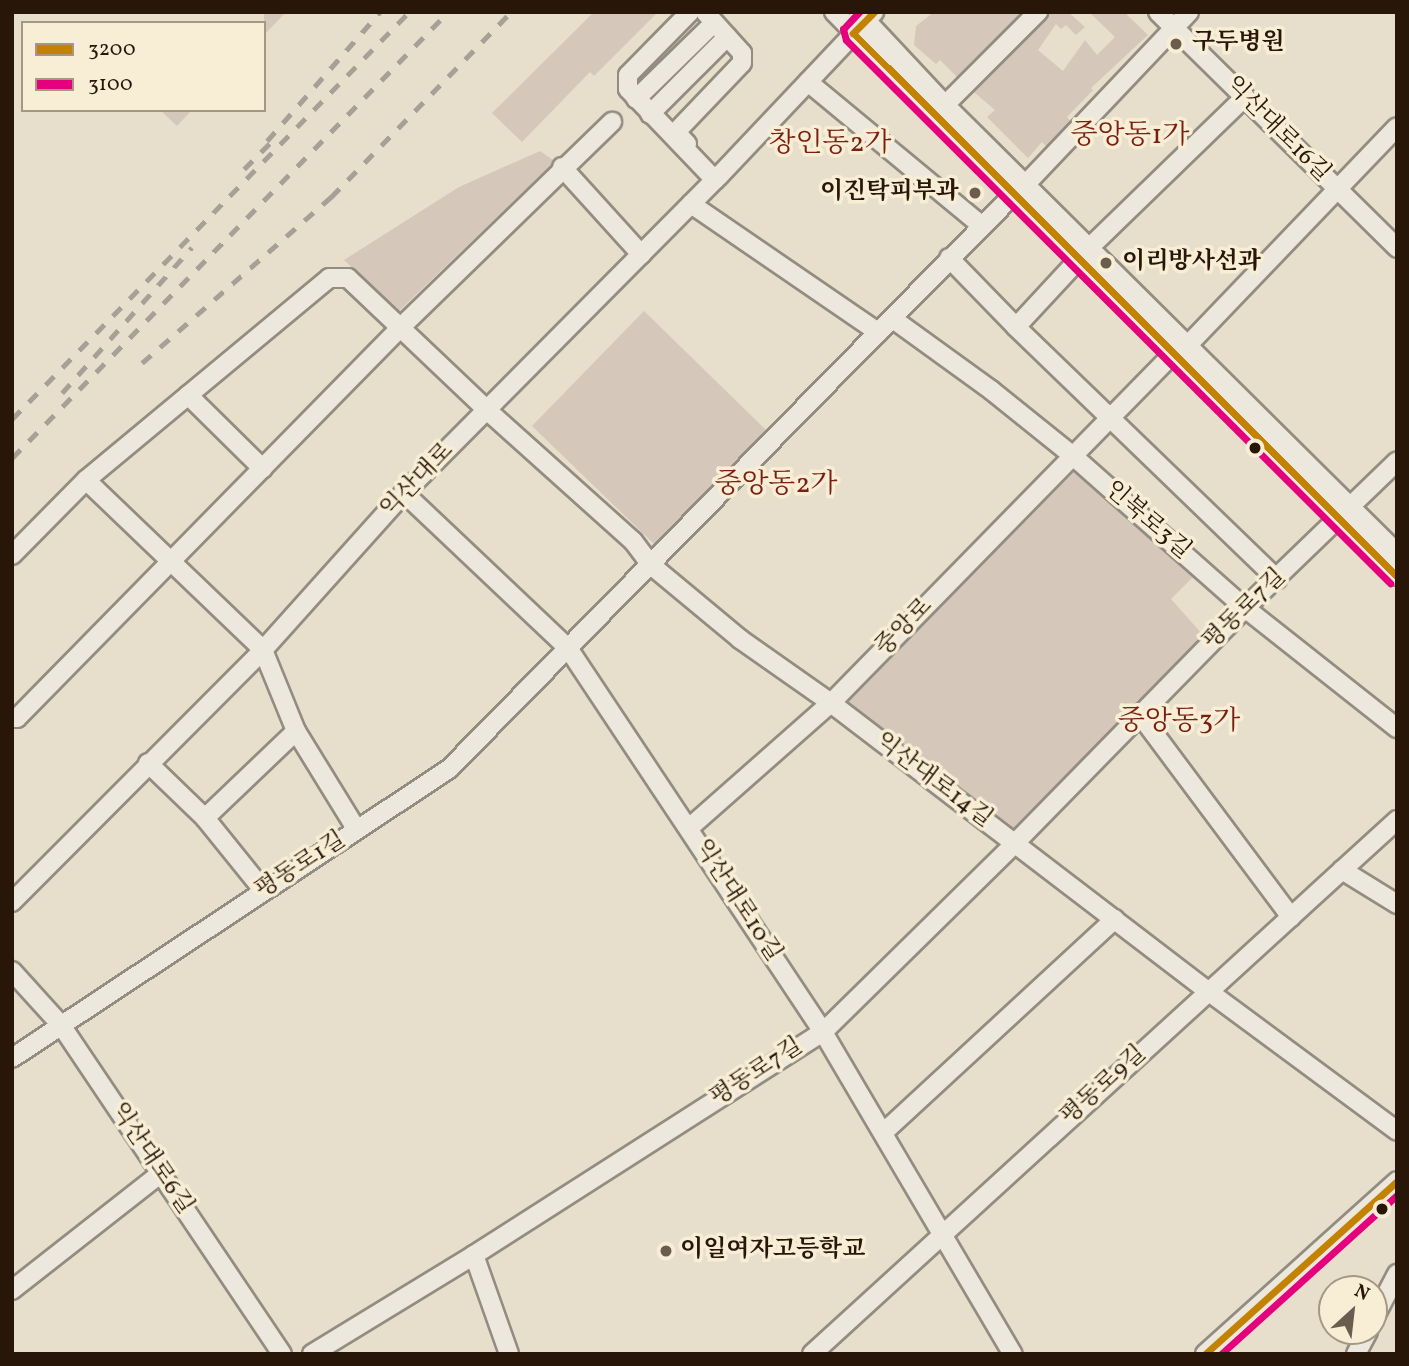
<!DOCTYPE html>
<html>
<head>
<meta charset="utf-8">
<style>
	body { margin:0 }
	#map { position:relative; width:1409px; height:1366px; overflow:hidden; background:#e7dfcb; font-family:Vollkorn,"Noto Serif KR",serif }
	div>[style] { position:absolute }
	.building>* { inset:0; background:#d5c7ba }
	.roads { filter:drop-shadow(2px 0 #938c80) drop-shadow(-2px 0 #938c80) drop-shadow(0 2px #938c80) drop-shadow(0 -2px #938c80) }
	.minor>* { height:18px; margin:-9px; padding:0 9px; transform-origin:9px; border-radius:9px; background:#ece8dd }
	.rail>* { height:4.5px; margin-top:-2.25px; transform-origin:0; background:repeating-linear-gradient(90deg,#a6a097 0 12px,transparent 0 24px) }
	.bus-1>* { height:7px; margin:-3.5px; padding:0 3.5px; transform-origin:3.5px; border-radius:3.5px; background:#c38202 }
	.bus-2>* { height:7px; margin:-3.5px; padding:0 3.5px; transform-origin:3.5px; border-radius:3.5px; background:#e5007d }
	.dots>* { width:19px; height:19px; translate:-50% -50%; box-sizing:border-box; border:4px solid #f8eed5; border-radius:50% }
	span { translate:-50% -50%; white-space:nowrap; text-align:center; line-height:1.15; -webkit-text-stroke:7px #f8eed5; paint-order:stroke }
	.poi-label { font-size:24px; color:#281709; font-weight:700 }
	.left { translate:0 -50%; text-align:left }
	.right { translate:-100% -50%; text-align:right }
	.street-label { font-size:24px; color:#281709 }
	.quarter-label { font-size:28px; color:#7a1f14 }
	.frame { position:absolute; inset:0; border:14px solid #281709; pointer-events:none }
	.legend { position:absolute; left:21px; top:21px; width:245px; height:91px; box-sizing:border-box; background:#f8eed5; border:2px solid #a59883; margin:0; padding:9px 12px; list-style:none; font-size:21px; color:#281709 }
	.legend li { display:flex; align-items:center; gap:14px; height:35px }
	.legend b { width:35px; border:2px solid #a59883 }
	.north { position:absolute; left:1318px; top:1275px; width:70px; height:70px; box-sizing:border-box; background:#f8eed5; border:2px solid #a59883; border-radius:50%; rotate:27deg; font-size:19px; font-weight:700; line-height:28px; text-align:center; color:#281709 }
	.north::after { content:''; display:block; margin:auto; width:24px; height:32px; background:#6b5d4d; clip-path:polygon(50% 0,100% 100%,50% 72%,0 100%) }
</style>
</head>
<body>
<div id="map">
	<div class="building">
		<div style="clip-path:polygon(264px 12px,286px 12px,264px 35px)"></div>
		<div style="clip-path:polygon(594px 12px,658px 12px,594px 76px,590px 72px,522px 142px,492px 113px)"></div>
		<div style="clip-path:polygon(934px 12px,1022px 12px,957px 77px,940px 60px,936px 64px,914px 45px,916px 26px)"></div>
		<div style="clip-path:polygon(1049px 12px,1068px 12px,1085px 27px,1076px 35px,1066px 25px,1061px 29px,1056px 24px,1038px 50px,1063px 71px,1085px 40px,1097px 55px,1115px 37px,1089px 12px,1124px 12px,1148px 35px,1091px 88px,1093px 90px,1067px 117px,1070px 121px,1046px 146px,1042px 142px,1028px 158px,987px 117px,995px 110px,974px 92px,1046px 20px)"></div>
		<div style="clip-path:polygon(160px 110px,192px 110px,177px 126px)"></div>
		<div style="clip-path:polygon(540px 151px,553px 160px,551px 165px,399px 311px,344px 260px,459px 187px)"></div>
		<div style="clip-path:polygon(644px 311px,766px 430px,654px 544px,532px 426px)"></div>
		<div style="clip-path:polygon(1074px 472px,1193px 577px,1171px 599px,1203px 635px,1014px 828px,848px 702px)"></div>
	</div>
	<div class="roads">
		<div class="minor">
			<div style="left:690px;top:12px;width:88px;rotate:134.5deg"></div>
			<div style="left:628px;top:75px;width:14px;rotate:90deg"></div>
			<div style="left:628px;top:89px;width:126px;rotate:46.3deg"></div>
			<div style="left:834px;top:12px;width:256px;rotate:45.6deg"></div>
			<div style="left:1013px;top:195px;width:541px;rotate:44.78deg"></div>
			<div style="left:858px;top:12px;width:127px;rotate:46.9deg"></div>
			<div style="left:945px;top:105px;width:636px;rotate:44.75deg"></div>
			<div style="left:1158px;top:12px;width:336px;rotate:44.6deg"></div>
			<div style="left:808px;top:82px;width:226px;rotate:39.6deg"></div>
			<div style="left:636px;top:99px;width:109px;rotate:-44.3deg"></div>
			<div style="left:945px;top:105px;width:132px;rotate:-45deg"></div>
			<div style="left:650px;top:114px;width:109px;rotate:-45deg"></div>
			<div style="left:687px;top:144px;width:16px;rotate:-133deg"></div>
			<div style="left:676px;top:132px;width:95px;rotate:-46.3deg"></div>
			<div style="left:742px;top:63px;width:10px;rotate:-90deg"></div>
			<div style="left:742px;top:53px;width:55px;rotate:-132.1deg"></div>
			<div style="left:562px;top:167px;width:118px;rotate:47.8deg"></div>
			<div style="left:1025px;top:185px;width:238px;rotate:-46.5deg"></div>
			<div style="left:691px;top:204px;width:227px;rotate:34.4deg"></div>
			<div style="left:1090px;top:247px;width:216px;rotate:-44.1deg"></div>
			<div style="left:949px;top:258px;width:96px;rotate:45.8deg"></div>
			<div style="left:1016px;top:327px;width:363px;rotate:44deg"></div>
			<div style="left:893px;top:319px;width:121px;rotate:35.9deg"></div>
			<div style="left:991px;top:390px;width:105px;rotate:38.8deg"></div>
			<div style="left:1073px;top:456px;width:230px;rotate:41.5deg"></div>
			<div style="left:1245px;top:608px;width:194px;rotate:38.3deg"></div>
			<div style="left:1016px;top:327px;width:93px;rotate:-47.2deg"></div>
			<div style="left:1187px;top:346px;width:303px;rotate:-46.2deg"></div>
			<div style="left:188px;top:395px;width:105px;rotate:44.6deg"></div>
			<div style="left:86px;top:480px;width:245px;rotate:43.8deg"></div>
			<div style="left:263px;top:650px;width:87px;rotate:67.8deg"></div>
			<div style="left:296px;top:731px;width:116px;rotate:58.4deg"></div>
			<div style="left:404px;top:493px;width:226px;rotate:43.4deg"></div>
			<div style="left:568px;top:648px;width:461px;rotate:56.4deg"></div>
			<div style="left:823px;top:1032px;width:374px;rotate:59.5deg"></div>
			<div style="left:12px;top:555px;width:105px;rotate:-45.4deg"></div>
			<div style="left:86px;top:480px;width:316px;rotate:-39.7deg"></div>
			<div style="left:329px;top:278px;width:19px"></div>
			<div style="left:348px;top:278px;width:193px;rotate:43.5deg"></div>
			<div style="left:488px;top:411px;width:195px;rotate:41.9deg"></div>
			<div style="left:633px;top:541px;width:30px;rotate:53deg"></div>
			<div style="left:651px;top:565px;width:116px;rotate:39.7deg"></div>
			<div style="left:740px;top:639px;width:111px;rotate:35.1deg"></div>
			<div style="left:831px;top:703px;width:474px;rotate:37.4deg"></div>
			<div style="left:1208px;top:991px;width:235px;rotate:36.5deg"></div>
			<div style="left:1141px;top:716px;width:251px;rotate:53.3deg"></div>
			<div style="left:12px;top:718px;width:5px"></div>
			<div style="left:17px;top:718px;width:547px;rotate:-45.52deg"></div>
			<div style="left:400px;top:328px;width:296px;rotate:-44.2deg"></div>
			<div style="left:148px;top:763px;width:79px;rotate:44deg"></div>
			<div style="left:205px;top:818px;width:92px;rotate:51.1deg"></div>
			<div style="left:205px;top:818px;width:126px;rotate:-43.7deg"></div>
			<div style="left:689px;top:828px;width:189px;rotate:-41.4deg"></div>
			<div style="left:831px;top:703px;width:489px;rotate:-45.6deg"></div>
			<div style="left:1342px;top:870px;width:65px;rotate:31.7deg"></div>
			<div style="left:12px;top:902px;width:356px;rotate:-45.1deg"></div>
			<div style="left:263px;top:650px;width:211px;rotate:-48.1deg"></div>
			<div style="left:404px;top:493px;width:447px;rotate:-45.2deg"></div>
			<div style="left:719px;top:176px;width:226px;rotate:-46.6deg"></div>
			<div style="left:12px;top:971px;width:73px;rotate:47.8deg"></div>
			<div style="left:61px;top:1025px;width:396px;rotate:56.1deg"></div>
			<div style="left:12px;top:1058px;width:524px;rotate:-33.48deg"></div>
			<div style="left:449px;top:769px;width:805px;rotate:-45.5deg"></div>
			<div style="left:884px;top:1132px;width:314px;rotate:-42.7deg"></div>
			<div style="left:474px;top:1255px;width:105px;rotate:70.5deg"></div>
			<div style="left:12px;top:1290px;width:189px;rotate:-38.1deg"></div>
			<div style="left:1374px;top:1318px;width:50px;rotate:-62.4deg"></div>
			<div style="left:312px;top:1354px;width:190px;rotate:-31.4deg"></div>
			<div style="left:474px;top:1255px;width:414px;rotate:-32.6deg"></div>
			<div style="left:823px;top:1032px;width:269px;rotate:-44.5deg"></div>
			<div style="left:1015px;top:843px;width:329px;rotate:-45.6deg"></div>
			<div style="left:1245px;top:608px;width:211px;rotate:-44deg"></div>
			<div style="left:812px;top:1354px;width:792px;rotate:-42.39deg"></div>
			<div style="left:1205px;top:1354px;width:258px;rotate:-42deg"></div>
			<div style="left:1356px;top:1354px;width:26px;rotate:-62deg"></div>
		</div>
	</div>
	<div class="rail">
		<div style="left:267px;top:141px;width:171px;rotate:-48.8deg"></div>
		<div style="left:244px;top:169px;width:45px;rotate:-45deg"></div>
		<div style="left:142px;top:363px;width:252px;rotate:-41.3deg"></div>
		<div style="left:331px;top:197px;width:258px;rotate:-45.8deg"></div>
		<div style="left:62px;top:393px;width:195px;rotate:-48.3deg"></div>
		<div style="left:12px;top:419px;width:569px;rotate:-45.71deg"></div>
		<div style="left:12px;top:458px;width:624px;rotate:-45.65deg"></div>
	</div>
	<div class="bus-1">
		<div style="left:874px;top:12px;width:30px;rotate:135deg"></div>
		<div style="left:853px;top:33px;width:769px;rotate:44.95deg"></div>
		<div style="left:1205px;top:1354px;width:258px;rotate:-42deg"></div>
	</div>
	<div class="bus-2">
		<div style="left:859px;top:12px;width:23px;rotate:133deg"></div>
		<div style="left:843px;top:29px;width:11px;rotate:75deg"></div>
		<div style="left:846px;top:40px;width:769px;rotate:44.95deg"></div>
		<div style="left:1221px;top:1354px;width:237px;rotate:-42.1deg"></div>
	</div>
	<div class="dots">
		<div style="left:1176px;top:44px;background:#6b5d4d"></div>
		<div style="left:975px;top:193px;background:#6b5d4d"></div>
		<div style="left:1106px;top:263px;background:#6b5d4d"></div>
		<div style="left:1255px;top:448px;background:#281709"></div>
		<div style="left:1382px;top:1209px;background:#281709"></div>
		<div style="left:666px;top:1251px;background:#6b5d4d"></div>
	</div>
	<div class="poi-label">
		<span class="left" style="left:1192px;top:44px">구두병원</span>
		<span class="right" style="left:959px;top:193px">이진탁피부과</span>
		<span class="left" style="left:1122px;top:263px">이리방사선과</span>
		<span class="left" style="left:680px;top:1251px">이일여자고등학교</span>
	</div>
	<div class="street-label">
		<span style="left:1277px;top:130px;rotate:45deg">익산대로16길</span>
		<span style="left:418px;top:481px;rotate:-46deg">익산대로</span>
		<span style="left:1147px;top:521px;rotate:41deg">인북로3길</span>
		<span style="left:1245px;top:610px;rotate:-44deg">평동로7길</span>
		<span style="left:905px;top:628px;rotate:-46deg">중앙로</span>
		<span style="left:933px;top:781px;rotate:37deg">익산대로14길</span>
		<span style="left:301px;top:866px;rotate:-33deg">평동로1길</span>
		<span style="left:737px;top:901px;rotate:57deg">익산대로10길</span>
		<span style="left:757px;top:1073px;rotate:-33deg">평동로7길</span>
		<span style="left:1104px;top:1086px;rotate:-42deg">평동로9길</span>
		<span style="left:151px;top:1159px;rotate:56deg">익산대로6길</span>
	</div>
	<div class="quarter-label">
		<span style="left:1130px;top:136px">중앙동1가</span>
		<span style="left:830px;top:144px">창인동2가</span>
		<span style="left:776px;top:485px">중앙동2가</span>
		<span style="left:1179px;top:722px">중앙동3가</span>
	</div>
	<div class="frame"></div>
	<ul class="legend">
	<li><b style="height:9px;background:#c38202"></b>3200</li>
	<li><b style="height:9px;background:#e5007d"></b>3100</li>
	</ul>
	<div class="north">N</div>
</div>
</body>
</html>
